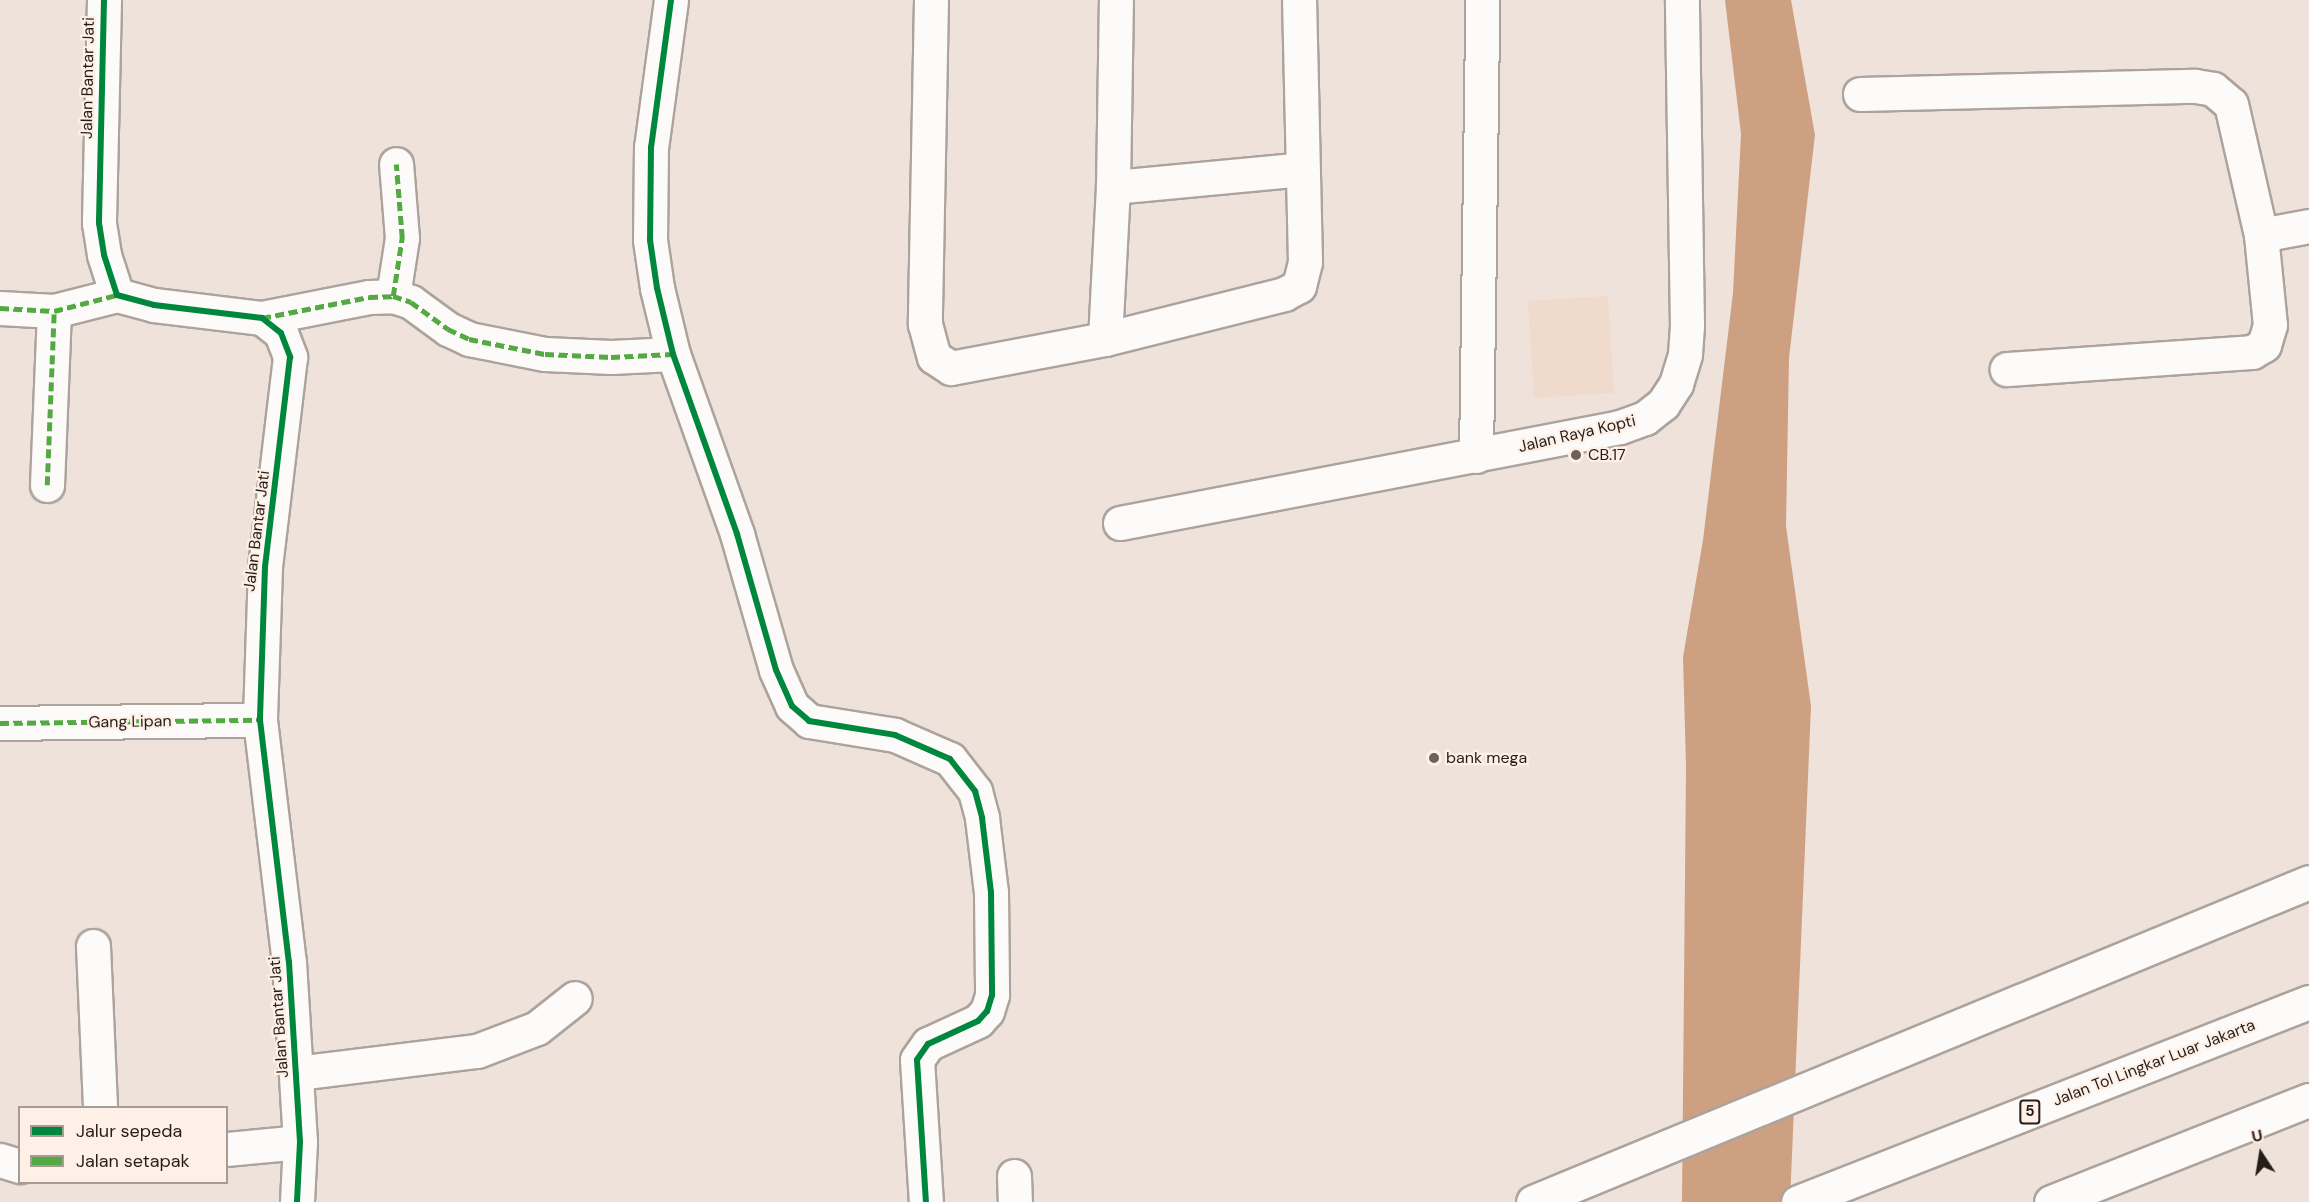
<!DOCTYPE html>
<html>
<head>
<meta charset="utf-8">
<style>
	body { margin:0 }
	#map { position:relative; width:2309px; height:1202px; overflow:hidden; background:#efe2da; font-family:"DM Sans",sans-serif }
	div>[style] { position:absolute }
	.built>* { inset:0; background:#f0dacc }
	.water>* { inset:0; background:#cda082 }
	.roads { filter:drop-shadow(2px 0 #aca39c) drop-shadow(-2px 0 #aca39c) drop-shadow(0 2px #aca39c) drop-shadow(0 -2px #aca39c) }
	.minor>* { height:33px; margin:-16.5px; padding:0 16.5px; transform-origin:16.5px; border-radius:16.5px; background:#fdfbf9 }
	.highway>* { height:33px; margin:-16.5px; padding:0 16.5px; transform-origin:16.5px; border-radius:16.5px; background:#fdfbf9 }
	.quiet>* { height:4.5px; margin-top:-2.25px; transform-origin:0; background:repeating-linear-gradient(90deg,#53a942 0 9px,transparent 0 13.5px) }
	.cycleway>* { height:6px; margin:-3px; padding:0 3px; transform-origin:3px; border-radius:3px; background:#00873e }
	.dots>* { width:16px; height:16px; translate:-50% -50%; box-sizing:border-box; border:3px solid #fef0e7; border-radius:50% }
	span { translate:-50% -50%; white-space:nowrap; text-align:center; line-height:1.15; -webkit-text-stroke:4.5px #fef0e7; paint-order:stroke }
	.shield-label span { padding:2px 4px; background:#fef0e7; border:2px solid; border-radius:4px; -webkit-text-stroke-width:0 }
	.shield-label { font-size:15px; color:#251d17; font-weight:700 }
	.street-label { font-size:16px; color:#251d17 }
	.poi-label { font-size:16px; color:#251d17 }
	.left { translate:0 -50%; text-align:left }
	.legend { position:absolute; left:18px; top:1106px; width:210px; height:78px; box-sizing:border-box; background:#fef0e7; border:2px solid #a79c94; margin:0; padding:8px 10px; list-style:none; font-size:18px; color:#251d17 }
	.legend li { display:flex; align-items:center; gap:12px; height:30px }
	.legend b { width:30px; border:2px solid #a79c94 }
	.north { position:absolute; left:2231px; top:1124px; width:60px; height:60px; -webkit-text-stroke:4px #fef0e7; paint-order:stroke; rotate:348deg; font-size:16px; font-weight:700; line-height:24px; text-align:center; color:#251d17 }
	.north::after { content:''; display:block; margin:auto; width:21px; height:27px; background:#251d17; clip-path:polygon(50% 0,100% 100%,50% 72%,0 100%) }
</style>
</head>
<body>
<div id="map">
	<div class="built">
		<div style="clip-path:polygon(1608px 296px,1614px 393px,1534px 398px,1528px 301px)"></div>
	</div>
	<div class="water">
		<div style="clip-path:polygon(1725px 0,1791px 0,1815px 135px,1789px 358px,1786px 526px,1811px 706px,1790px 1202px,1682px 1202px,1686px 766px,1683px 657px,1703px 540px,1733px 293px,1741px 134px)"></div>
	</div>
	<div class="roads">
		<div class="minor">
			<div style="left:104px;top:0;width:223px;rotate:91.3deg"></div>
			<div style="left:99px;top:223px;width:32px;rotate:81deg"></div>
			<div style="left:104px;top:255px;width:42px;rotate:72deg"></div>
			<div style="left:117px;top:295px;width:38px;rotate:15deg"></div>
			<div style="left:154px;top:305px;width:109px;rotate:6.9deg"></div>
			<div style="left:262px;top:318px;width:24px;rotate:38deg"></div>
			<div style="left:281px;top:333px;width:26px;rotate:69deg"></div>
			<div style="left:290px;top:357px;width:211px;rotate:96.8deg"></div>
			<div style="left:265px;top:567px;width:153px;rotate:91.9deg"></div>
			<div style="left:260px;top:720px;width:244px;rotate:83.2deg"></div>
			<div style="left:289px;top:962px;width:180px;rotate:86.5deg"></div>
			<div style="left:300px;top:1142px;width:60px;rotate:92.9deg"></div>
			<div style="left:671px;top:0;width:148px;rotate:97.7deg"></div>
			<div style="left:651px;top:147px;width:93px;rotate:90.6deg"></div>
			<div style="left:650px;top:240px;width:49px;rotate:81.7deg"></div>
			<div style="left:657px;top:288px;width:68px;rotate:76.4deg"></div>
			<div style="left:673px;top:354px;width:191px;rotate:70.4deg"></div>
			<div style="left:737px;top:534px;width:141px;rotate:74deg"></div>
			<div style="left:776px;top:670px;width:39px;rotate:66deg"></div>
			<div style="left:792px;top:706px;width:23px;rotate:41deg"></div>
			<div style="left:809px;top:721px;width:87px;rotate:9.2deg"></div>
			<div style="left:895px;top:735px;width:60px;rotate:23.6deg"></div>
			<div style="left:950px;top:759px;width:41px;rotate:52deg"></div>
			<div style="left:975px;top:791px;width:28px;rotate:75deg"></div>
			<div style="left:982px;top:818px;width:75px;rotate:83.1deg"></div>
			<div style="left:991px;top:892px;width:103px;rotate:89.4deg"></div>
			<div style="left:992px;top:995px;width:17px;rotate:107deg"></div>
			<div style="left:987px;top:1011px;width:13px;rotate:132deg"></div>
			<div style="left:978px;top:1021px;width:55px;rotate:155.3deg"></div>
			<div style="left:928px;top:1044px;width:19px;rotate:125deg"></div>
			<div style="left:917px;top:1060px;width:142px;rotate:86.4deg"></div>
			<div style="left:931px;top:0;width:324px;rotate:91.1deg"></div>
			<div style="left:925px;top:324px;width:34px;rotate:75deg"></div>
			<div style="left:934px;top:357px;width:20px;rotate:33deg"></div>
			<div style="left:951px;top:368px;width:157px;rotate:-10.7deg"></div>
			<div style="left:1105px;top:339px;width:185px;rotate:-14.1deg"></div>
			<div style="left:1284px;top:294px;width:17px;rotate:-28deg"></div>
			<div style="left:1299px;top:286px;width:25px;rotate:-76deg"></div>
			<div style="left:1305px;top:262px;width:262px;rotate:-91.3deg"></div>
			<div style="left:1860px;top:94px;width:335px;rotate:-1.4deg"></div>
			<div style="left:2195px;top:86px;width:18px;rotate:9deg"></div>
			<div style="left:2213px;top:89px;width:23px;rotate:40deg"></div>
			<div style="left:2231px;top:104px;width:134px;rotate:77.1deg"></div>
			<div style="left:2261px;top:235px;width:90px;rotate:84.3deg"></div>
			<div style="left:2270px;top:325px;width:21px;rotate:107deg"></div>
			<div style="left:2264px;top:345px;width:14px;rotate:150deg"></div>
			<div style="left:2252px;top:352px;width:246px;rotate:176deg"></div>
			<div style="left:1113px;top:187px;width:190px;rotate:-5.4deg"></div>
			<div style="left:2261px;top:235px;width:49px;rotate:-10.6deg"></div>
			<div style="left:393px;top:296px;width:59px;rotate:-81.2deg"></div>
			<div style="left:402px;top:238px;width:74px;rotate:-94.6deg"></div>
			<div style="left:0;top:308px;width:54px;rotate:3.2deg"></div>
			<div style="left:54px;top:311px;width:65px;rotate:-14.3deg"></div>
			<div style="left:262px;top:318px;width:109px;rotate:-11.1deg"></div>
			<div style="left:369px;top:297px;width:24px;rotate:-2deg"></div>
			<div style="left:393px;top:296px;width:19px;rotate:18deg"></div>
			<div style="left:411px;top:302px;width:46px;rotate:36.1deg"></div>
			<div style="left:448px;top:329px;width:23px;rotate:25deg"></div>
			<div style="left:469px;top:339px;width:77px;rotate:11.2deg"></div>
			<div style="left:545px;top:354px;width:66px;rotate:2.6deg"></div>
			<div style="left:611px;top:357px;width:62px;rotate:-2.8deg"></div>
			<div style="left:1105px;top:339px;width:152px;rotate:-87deg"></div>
			<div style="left:1113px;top:187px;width:187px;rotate:-89.1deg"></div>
			<div style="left:1476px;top:456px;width:456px;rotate:-89.2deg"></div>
			<div style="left:47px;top:485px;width:174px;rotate:-87.7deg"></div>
			<div style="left:1120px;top:523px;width:509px;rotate:-10.87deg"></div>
			<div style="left:1620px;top:427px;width:27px;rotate:-20deg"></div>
			<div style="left:1645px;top:418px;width:23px;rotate:-38deg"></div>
			<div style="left:1663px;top:404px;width:24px;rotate:-57deg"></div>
			<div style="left:1676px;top:384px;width:31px;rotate:-73deg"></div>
			<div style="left:1685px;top:354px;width:28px;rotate:-86deg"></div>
			<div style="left:1687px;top:326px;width:326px;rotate:-90.9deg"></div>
			<div style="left:0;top:723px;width:260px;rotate:-0.7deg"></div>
			<div style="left:93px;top:946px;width:162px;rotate:87.5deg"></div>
			<div style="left:297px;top:1073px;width:181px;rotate:-7deg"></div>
			<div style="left:477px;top:1051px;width:64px;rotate:-21deg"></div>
			<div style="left:537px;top:1028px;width:48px;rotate:-38.3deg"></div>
			<div style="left:226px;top:1149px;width:74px;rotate:-5.4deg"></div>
			<div style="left:0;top:1160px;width:21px;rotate:17deg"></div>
			<div style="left:1014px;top:1176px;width:26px;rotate:88deg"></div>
		</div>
		<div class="highway">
			<div style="left:1533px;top:1202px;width:839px;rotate:-22.41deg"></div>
			<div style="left:1798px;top:1202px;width:549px;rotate:-21.37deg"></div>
			<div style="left:2051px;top:1202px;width:277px;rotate:-21.6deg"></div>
		</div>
	</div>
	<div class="quiet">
		<div style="left:393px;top:296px;width:59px;rotate:-81.2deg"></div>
		<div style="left:402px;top:238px;width:74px;rotate:-94.6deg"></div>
		<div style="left:0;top:308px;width:54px;rotate:3.2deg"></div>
		<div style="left:54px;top:311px;width:65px;rotate:-14.3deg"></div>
		<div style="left:262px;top:318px;width:109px;rotate:-11.1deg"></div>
		<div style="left:369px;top:297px;width:24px;rotate:-2deg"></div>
		<div style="left:393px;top:296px;width:19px;rotate:18deg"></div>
		<div style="left:411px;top:302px;width:46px;rotate:36.1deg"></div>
		<div style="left:448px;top:329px;width:23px;rotate:25deg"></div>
		<div style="left:469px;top:339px;width:77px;rotate:11.2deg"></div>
		<div style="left:545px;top:354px;width:66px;rotate:2.6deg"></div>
		<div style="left:611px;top:357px;width:62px;rotate:-2.8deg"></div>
		<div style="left:47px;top:485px;width:174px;rotate:-87.7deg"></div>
		<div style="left:0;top:723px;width:260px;rotate:-0.7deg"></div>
	</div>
	<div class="cycleway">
		<div style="left:104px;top:0;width:223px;rotate:91.3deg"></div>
		<div style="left:99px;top:223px;width:32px;rotate:81deg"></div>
		<div style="left:104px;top:255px;width:42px;rotate:72deg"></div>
		<div style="left:117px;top:295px;width:38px;rotate:15deg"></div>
		<div style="left:154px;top:305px;width:109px;rotate:6.9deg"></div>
		<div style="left:262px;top:318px;width:24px;rotate:38deg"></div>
		<div style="left:281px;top:333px;width:26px;rotate:69deg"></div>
		<div style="left:290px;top:357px;width:211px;rotate:96.8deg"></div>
		<div style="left:265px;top:567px;width:153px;rotate:91.9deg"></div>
		<div style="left:260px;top:720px;width:244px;rotate:83.2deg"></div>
		<div style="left:289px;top:962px;width:180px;rotate:86.5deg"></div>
		<div style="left:300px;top:1142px;width:60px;rotate:92.9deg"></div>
		<div style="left:671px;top:0;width:148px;rotate:97.7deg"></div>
		<div style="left:651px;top:147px;width:93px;rotate:90.6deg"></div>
		<div style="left:650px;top:240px;width:49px;rotate:81.7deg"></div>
		<div style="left:657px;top:288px;width:68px;rotate:76.4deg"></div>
		<div style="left:673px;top:354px;width:191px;rotate:70.4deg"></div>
		<div style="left:737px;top:534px;width:141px;rotate:74deg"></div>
		<div style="left:776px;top:670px;width:39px;rotate:66deg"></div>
		<div style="left:792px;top:706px;width:23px;rotate:41deg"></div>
		<div style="left:809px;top:721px;width:87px;rotate:9.2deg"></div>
		<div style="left:895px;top:735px;width:60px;rotate:23.6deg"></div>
		<div style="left:950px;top:759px;width:41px;rotate:52deg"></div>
		<div style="left:975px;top:791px;width:28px;rotate:75deg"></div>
		<div style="left:982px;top:818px;width:75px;rotate:83.1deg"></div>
		<div style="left:991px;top:892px;width:103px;rotate:89.4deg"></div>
		<div style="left:992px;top:995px;width:17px;rotate:107deg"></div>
		<div style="left:987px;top:1011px;width:13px;rotate:132deg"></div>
		<div style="left:978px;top:1021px;width:55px;rotate:155.3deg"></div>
		<div style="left:928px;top:1044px;width:19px;rotate:125deg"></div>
		<div style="left:917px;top:1060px;width:142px;rotate:86.4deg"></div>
	</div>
	<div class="dots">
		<div style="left:1576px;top:455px;background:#6c625b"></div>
		<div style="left:1434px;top:758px;background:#6c625b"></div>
	</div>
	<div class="shield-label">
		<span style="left:2030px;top:1112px">5</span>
	</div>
	<div class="street-label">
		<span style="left:88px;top:78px;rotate:-89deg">Jalan Bantar Jati</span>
		<span style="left:1577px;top:434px;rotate:-13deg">Jalan Raya Kopti</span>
		<span style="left:257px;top:531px;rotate:-83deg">Jalan Bantar Jati</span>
		<span style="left:130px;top:722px;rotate:-1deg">Gang Lipan</span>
		<span style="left:279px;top:1017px;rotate:-94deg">Jalan Bantar Jati</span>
		<span style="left:2154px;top:1063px;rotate:-21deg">Jalan Tol Lingkar Luar Jakarta</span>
	</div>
	<div class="poi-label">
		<span class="left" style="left:1588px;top:455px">CB.17</span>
		<span class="left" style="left:1446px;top:758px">bank mega</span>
	</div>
	<ul class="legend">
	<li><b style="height:8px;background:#00873e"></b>Jalur sepeda</li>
	<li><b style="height:8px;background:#53a942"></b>Jalan setapak</li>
	</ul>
	<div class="north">U</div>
</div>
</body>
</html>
